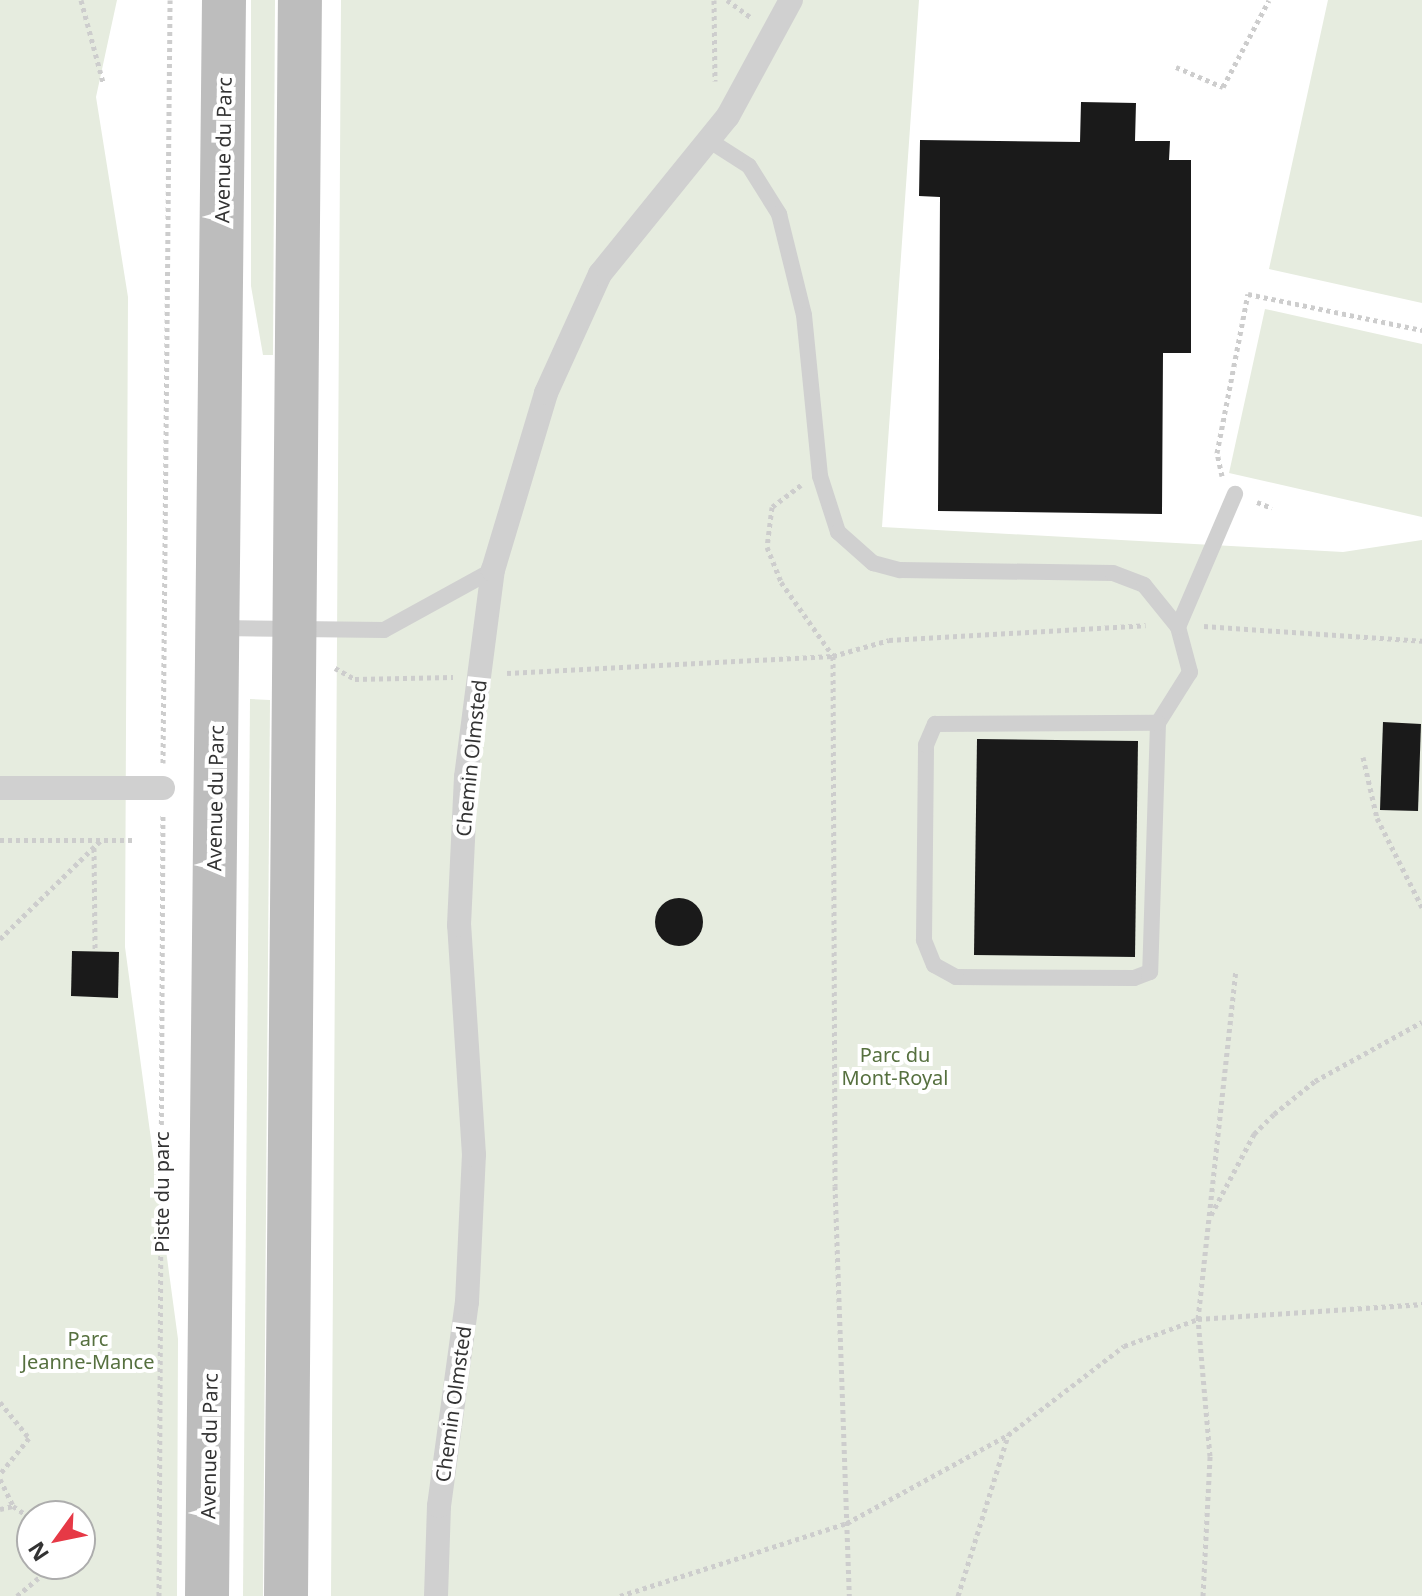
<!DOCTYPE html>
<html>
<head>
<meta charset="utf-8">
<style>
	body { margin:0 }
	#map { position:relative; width:1422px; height:1596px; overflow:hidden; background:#fff; font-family:"Noto Sans",sans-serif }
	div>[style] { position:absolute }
	.green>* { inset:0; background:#e6ecdf }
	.building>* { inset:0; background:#1a1a1a }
	.round { border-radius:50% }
	.path>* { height:5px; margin-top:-2.5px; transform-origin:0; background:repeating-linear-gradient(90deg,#cdcdcd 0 4px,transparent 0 8px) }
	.service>* { height:16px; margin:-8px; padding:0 8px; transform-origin:8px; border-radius:8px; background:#d0d0d0 }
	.pedestrian>* { height:24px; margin:-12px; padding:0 12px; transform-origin:12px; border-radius:12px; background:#d0d0d0 }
	.secondary>* { height:44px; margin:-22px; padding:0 22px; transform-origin:22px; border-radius:22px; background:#bdbdbd }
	span { translate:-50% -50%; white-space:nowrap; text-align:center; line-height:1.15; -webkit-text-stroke:8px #fff; paint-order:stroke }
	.street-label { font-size:20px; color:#333 }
	.park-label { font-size:20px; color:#56703f }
	.north { position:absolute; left:16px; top:1500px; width:80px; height:80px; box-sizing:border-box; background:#fff; border:2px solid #adadad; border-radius:50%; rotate:237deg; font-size:22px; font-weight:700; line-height:32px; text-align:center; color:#333 }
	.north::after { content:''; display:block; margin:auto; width:28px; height:36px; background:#e63946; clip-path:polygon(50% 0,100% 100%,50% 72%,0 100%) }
</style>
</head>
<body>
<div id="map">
	<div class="green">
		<div style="clip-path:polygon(evenodd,0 0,117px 0,96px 97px,128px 297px,125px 947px,178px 1339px,177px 1596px,0 1596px,0 0,32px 1516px,80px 1516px,80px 1564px,32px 1564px,32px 1516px)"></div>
		<div style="clip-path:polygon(251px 0,275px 0,273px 355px,263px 355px,251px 286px)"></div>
		<div style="clip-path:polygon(341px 0,919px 0,882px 527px,1343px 552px,1422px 540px,1422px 1596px,331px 1596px)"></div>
		<div style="clip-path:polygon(1328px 0,1422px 0,1422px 303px,1269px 269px)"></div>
		<div style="clip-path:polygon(1265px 309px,1422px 344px,1422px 517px,1229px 473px)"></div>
		<div style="clip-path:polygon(250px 699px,270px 700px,263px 1596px,243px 1596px)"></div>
	</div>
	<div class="building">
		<div style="clip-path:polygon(1081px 102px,1136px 103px,1135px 141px,1170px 141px,1169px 160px,1191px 160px,1191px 353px,1163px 353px,1162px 514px,938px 511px,940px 197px,919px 196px,920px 140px,1080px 142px)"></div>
		<div style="clip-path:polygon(1383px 722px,1421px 724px,1418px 811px,1380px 810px)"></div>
		<div style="clip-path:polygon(977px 739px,1138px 741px,1135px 957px,974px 955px)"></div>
		<div class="round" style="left:655px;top:898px;width:48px;height:48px"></div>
		<div style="clip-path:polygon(72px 951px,119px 952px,118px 998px,71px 996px)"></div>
	</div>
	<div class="path">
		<div style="left:81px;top:0;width:85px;rotate:75deg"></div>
		<div style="left:714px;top:0;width:81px;rotate:89.3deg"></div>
		<div style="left:727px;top:0;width:31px;rotate:36deg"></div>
		<div style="left:1176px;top:67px;width:51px;rotate:23.1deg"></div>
		<div style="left:1223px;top:87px;width:98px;rotate:-62.1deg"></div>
		<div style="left:1222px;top:476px;width:24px;rotate:-102deg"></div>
		<div style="left:1217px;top:453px;width:162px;rotate:-79deg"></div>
		<div style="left:1248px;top:294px;width:178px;rotate:11.7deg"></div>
		<div style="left:801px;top:485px;width:36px;rotate:143deg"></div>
		<div style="left:772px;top:507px;width:40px;rotate:97.1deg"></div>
		<div style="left:767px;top:547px;width:38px;rotate:68deg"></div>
		<div style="left:781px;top:582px;width:90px;rotate:54.9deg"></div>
		<div style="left:833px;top:656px;width:530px;rotate:89.78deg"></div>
		<div style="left:835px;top:1186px;width:410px;rotate:88deg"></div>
		<div style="left:1257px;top:502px;width:16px;rotate:22deg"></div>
		<div style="left:1204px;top:626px;width:219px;rotate:3.9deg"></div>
		<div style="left:335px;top:668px;width:23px;rotate:29deg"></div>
		<div style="left:355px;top:679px;width:98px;rotate:-1.2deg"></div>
		<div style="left:507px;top:673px;width:326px;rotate:-3deg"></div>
		<div style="left:833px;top:656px;width:58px;rotate:-15.9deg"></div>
		<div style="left:889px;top:640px;width:257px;rotate:-3.3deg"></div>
		<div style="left:1363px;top:757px;width:63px;rotate:77.1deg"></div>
		<div style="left:1377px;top:818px;width:100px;rotate:63.2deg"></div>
		<div style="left:163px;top:763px;width:763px;rotate:-89.47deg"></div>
		<div style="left:0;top:840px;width:133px"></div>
		<div style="left:94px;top:848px;width:103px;rotate:89.4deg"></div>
		<div style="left:0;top:939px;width:141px;rotate:-44.4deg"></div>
		<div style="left:1211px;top:1215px;width:92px;rotate:-62deg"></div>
		<div style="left:1254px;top:1134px;width:28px;rotate:-45deg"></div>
		<div style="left:1274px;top:1114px;width:53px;rotate:-38.8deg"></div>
		<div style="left:1315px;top:1081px;width:122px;rotate:-28.9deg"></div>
		<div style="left:0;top:1402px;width:46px;rotate:51.1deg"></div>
		<div style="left:29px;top:1438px;width:46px;rotate:128.9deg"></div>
		<div style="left:0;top:1479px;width:30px;rotate:64deg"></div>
		<div style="left:13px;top:1506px;width:23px;rotate:34deg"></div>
		<div style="left:0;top:1509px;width:13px;rotate:-13deg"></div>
		<div style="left:17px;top:1596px;width:50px;rotate:-40.1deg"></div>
		<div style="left:159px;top:1596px;width:783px;rotate:-89.71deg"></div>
		<div style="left:620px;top:1596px;width:238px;rotate:-17.8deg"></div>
		<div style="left:847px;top:1523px;width:183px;rotate:-28.7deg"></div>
		<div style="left:958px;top:1596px;width:169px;rotate:-72.7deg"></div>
		<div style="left:1008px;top:1435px;width:146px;rotate:-37.5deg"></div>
		<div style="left:1124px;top:1346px;width:79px;rotate:-20deg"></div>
		<div style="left:1198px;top:1319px;width:225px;rotate:-3.8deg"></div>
		<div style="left:1203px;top:1596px;width:140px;rotate:-87.1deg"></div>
		<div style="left:1210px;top:1456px;width:138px;rotate:-95deg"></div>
		<div style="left:1198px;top:1319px;width:351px;rotate:-83.8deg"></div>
	</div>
	<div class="service">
		<div style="left:710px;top:141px;width:46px;rotate:32.7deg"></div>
		<div style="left:749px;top:166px;width:57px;rotate:58deg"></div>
		<div style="left:779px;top:214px;width:104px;rotate:76.1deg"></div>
		<div style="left:804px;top:315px;width:162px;rotate:84.3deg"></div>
		<div style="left:820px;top:476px;width:59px;rotate:72.2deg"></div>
		<div style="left:838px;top:532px;width:47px;rotate:41.5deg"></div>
		<div style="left:873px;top:563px;width:28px;rotate:15deg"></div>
		<div style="left:900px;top:570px;width:213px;rotate:0.8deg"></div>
		<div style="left:1113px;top:573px;width:33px;rotate:21deg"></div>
		<div style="left:1144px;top:585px;width:54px;rotate:51deg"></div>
		<div style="left:1178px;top:627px;width:47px;rotate:75.1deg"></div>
		<div style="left:1190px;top:672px;width:60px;rotate:122.1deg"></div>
		<div style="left:1158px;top:723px;width:249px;rotate:91.8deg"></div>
		<div style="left:1150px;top:972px;width:17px;rotate:159deg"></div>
		<div style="left:1134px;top:978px;width:178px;rotate:-179.7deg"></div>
		<div style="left:956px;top:977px;width:25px;rotate:-151deg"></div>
		<div style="left:934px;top:965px;width:27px;rotate:-112deg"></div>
		<div style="left:924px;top:940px;width:195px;rotate:-89.4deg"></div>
		<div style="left:926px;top:745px;width:23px;rotate:-67deg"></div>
		<div style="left:935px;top:724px;width:223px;rotate:-0.3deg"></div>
		<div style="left:1178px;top:627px;width:145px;rotate:-66.8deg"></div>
		<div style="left:219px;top:628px;width:165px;rotate:0.7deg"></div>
		<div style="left:384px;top:630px;width:124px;rotate:-28.8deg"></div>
	</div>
	<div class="pedestrian">
		<div style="left:0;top:788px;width:163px"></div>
		<div style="left:436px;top:1596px;width:90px;rotate:-88.1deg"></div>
		<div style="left:439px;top:1506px;width:206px;rotate:-82.2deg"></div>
		<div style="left:467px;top:1302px;width:147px;rotate:-87.3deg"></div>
		<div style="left:474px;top:1155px;width:230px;rotate:-93.7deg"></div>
		<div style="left:459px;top:925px;width:148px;rotate:-87.3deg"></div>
		<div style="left:466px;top:777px;width:209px;rotate:-82.6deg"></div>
		<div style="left:493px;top:570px;width:185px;rotate:-73.3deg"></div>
		<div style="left:546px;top:393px;width:131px;rotate:-65.6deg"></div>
		<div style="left:600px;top:274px;width:203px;rotate:-51deg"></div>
		<div style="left:728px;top:116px;width:132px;rotate:-61.5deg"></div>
	</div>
	<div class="secondary">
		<div style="left:207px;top:1596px;width:1596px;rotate:-89.39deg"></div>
		<div style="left:286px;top:1596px;width:1596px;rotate:-89.5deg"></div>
	</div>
	<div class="street-label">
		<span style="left:223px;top:150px;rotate:-89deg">Avenue du Parc</span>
		<span style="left:471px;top:758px;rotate:-84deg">Chemin Olmsted</span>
		<span style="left:215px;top:798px;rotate:-89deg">Avenue du Parc</span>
		<span style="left:161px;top:1192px;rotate:-90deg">Piste du parc</span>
		<span style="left:453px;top:1404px;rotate:-82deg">Chemin Olmsted</span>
		<span style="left:209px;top:1446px;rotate:-89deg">Avenue du Parc</span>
	</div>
	<div class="park-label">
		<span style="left:895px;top:1066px">Parc du<br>Mont-Royal</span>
		<span style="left:88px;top:1350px">Parc<br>Jeanne-Mance</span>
	</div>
	<div class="north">N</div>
</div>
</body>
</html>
